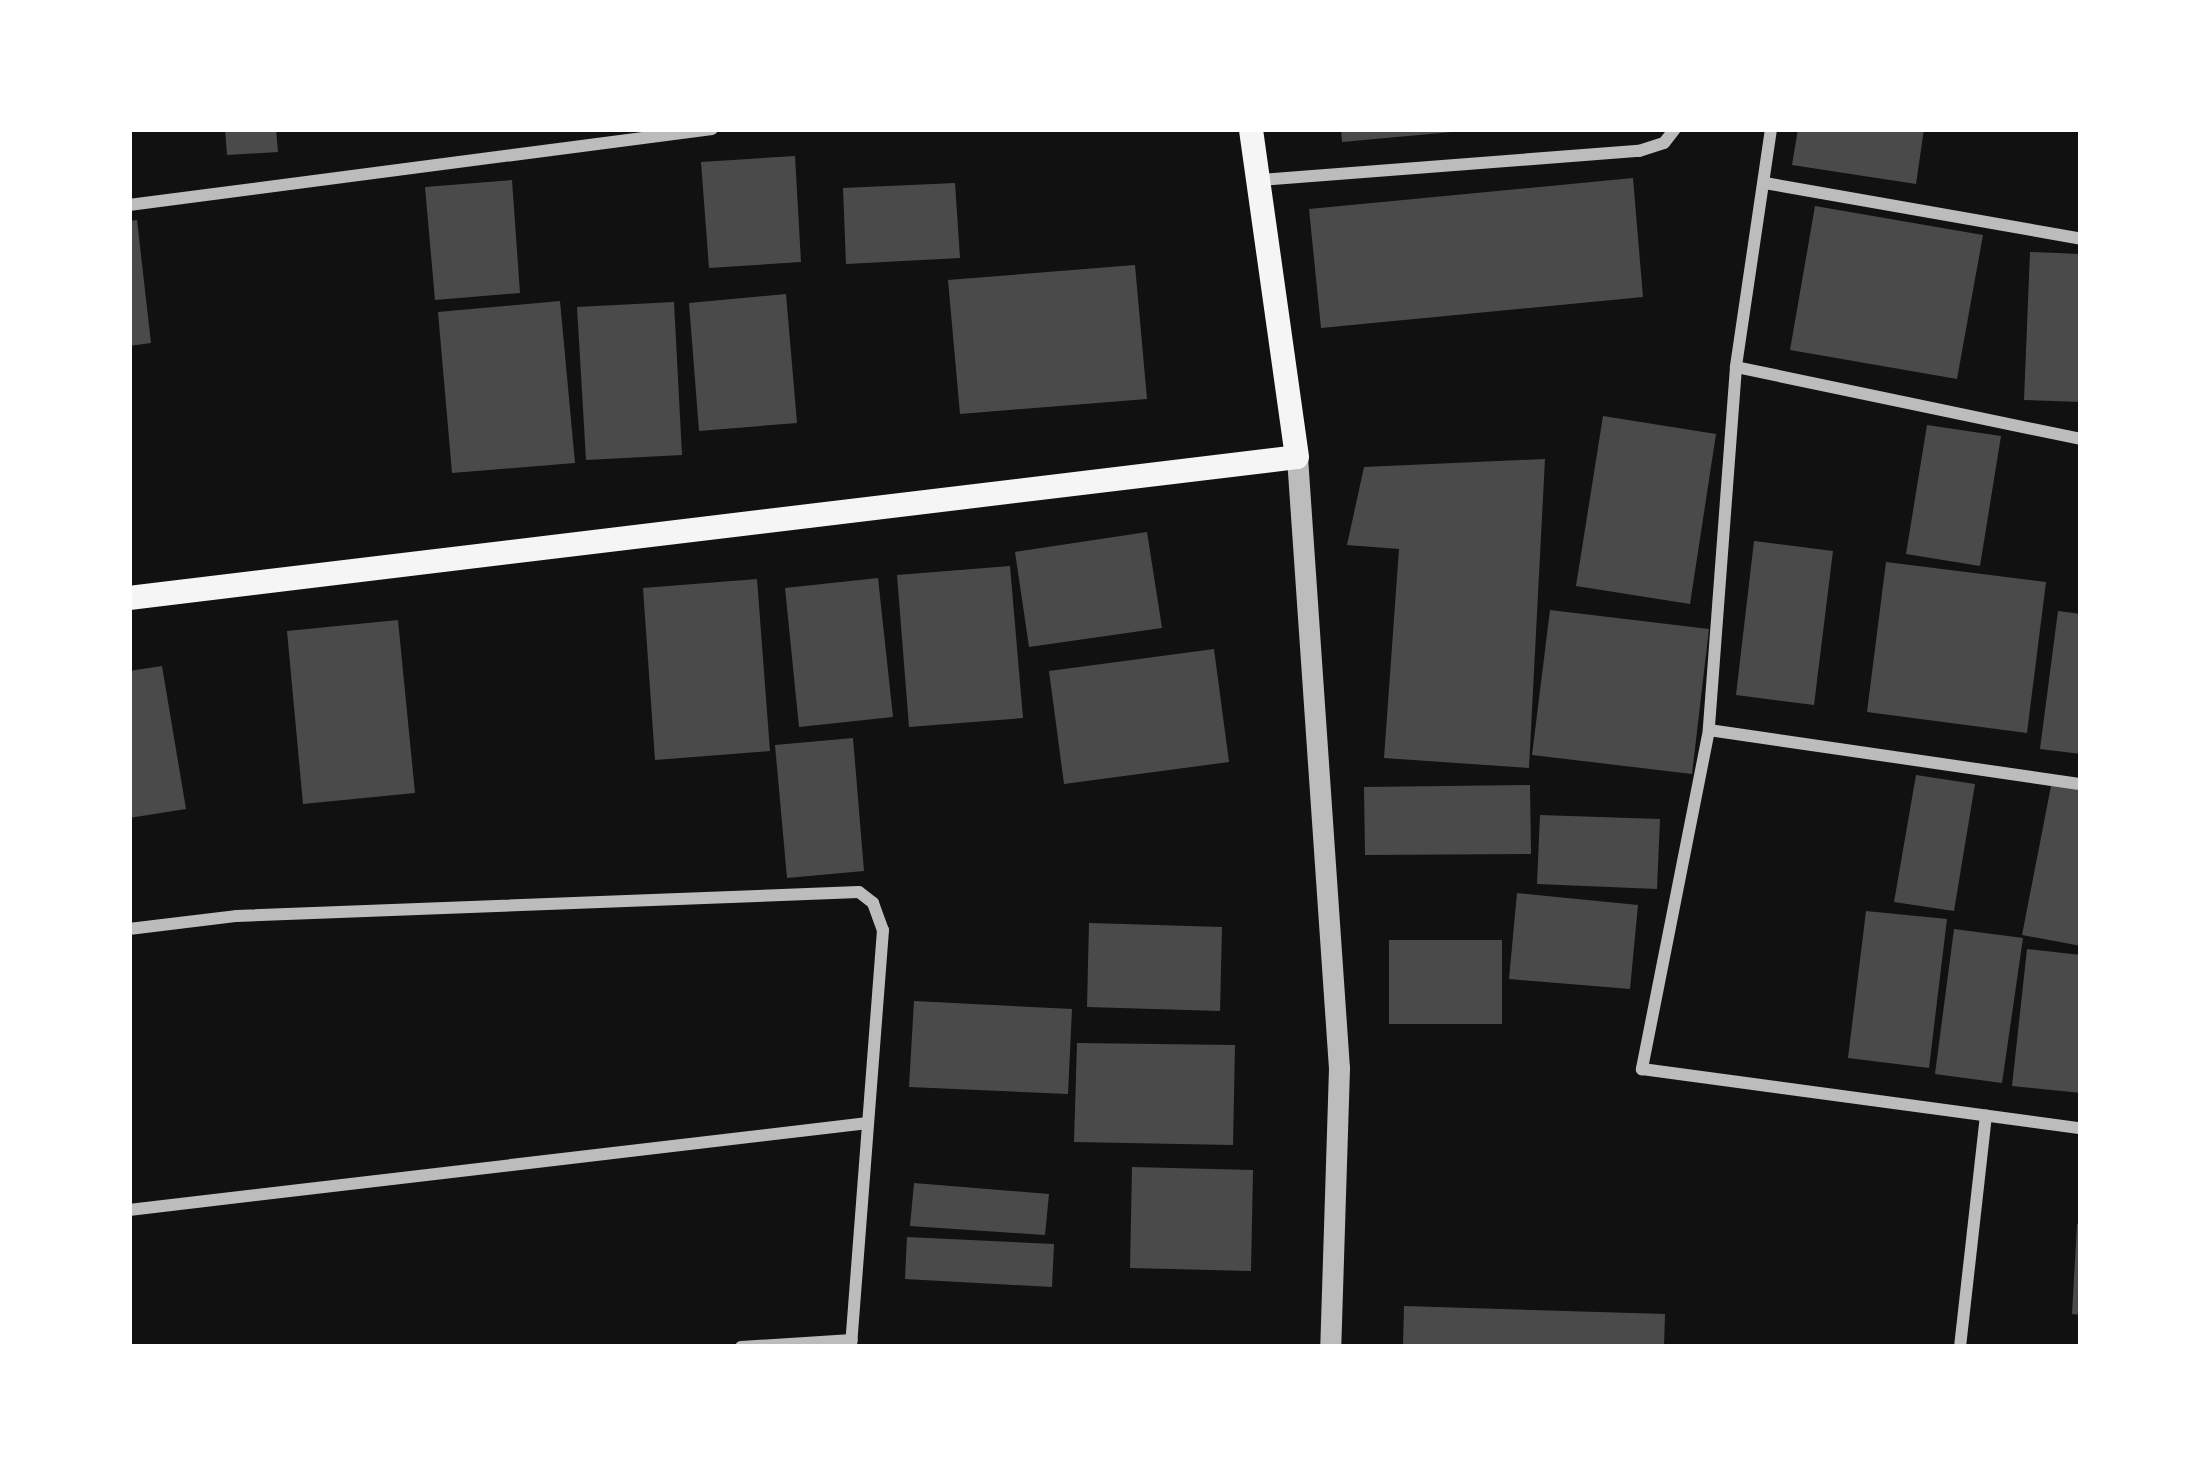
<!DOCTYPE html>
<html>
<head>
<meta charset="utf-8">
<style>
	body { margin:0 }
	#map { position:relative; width:2210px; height:1476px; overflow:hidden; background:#111; font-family:"Asap Condensed",sans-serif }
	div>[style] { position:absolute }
	.building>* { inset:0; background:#4a4a4a }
	.minor>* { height:12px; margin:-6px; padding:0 6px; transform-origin:6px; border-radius:6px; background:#bcbcbc }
	.tertiary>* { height:21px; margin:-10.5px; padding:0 10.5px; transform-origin:10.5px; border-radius:10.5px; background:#bcbcbc }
	.secondary>* { height:24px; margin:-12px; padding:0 12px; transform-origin:12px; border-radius:12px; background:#f5f5f5 }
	span { translate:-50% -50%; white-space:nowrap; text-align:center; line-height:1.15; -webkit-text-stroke:9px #fff; paint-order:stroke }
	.frame { position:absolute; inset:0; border:132px solid #fff; pointer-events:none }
</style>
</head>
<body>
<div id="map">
	<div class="building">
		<div style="clip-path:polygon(225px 129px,276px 129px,278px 152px,227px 155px)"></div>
		<div style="clip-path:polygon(1341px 129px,1452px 129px,1452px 132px,1342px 142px)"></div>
		<div style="clip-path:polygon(1798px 129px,1924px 129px,1916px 184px,1792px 165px)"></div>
		<div style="clip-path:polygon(795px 156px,801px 262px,709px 268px,701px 162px)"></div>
		<div style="clip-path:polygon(1633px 178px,1643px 297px,1321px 328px,1309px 209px)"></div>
		<div style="clip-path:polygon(512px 180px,520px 293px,435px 300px,425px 187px)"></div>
		<div style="clip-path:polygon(955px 183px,960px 258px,846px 264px,843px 188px)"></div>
		<div style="clip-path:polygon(1815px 206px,1983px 235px,1957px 379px,1790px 350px)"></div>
		<div style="clip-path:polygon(137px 220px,151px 343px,129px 346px,129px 221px)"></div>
		<div style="clip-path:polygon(2030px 252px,2081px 254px,2081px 402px,2024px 400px)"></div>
		<div style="clip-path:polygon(1135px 265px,1147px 399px,960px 414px,948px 280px)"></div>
		<div style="clip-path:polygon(786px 294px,797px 423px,699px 431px,689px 303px)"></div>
		<div style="clip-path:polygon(560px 301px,575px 463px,452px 473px,438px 312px)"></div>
		<div style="clip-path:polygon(674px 302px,682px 455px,586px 460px,577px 307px)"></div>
		<div style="clip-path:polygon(1603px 416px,1716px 434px,1690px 604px,1576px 586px)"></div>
		<div style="clip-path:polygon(1927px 425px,2001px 436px,1980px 566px,1906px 554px)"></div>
		<div style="clip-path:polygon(1545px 459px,1529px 768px,1384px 758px,1399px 549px,1347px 545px,1364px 467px)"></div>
		<div style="clip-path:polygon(1147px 532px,1162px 628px,1029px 647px,1015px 552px)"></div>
		<div style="clip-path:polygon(1754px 541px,1833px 551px,1814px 705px,1736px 695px)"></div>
		<div style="clip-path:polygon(1886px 562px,2046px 582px,2027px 733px,1867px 712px)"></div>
		<div style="clip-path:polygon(1010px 566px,1023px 718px,909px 727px,897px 575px)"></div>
		<div style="clip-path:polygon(878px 578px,893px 717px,799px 727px,785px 588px)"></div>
		<div style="clip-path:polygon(757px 579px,770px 751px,655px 760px,643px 588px)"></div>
		<div style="clip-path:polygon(1550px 610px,1709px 629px,1692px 774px,1532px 755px)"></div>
		<div style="clip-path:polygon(2058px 611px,2081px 614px,2081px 754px,2040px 749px)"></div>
		<div style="clip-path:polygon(398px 620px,415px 793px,303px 804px,287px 631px)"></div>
		<div style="clip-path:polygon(1214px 649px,1229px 762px,1064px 784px,1049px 671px)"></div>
		<div style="clip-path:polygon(162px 666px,186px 809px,129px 818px,129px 671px)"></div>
		<div style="clip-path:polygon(853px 738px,864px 871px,787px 878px,775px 745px)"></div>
		<div style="clip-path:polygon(1916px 775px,1975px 784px,1954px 911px,1894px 902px)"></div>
		<div style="clip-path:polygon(2052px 781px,2081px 786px,2081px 946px,2022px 935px)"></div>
		<div style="clip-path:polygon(1530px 785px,1531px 854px,1365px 855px,1364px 787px)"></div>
		<div style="clip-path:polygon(1540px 815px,1660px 819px,1657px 889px,1537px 884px)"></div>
		<div style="clip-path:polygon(1517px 893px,1638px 905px,1630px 989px,1509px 979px)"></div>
		<div style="clip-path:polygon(1866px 911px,1947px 919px,1929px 1068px,1848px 1058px)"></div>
		<div style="clip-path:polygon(1089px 923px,1222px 927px,1220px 1011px,1087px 1007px)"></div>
		<div style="clip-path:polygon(1954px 929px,2023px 938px,2002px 1083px,1935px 1074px)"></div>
		<div style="clip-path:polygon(1389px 940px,1502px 940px,1502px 1024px,1389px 1024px)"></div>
		<div style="clip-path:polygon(2027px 949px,2081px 955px,2081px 1093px,2012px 1086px)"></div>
		<div style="clip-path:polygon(914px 1001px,1072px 1009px,1068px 1094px,909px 1087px)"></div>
		<div style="clip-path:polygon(1077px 1043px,1235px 1045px,1233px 1145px,1074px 1142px)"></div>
		<div style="clip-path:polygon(1132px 1167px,1253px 1170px,1251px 1271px,1130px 1268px)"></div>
		<div style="clip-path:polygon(914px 1183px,1049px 1194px,1045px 1235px,910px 1226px)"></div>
		<div style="clip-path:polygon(2077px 1224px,2081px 1224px,2081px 1315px,2072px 1314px)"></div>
		<div style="clip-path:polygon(907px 1237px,1054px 1244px,1052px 1287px,905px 1279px)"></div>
		<div style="clip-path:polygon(1404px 1306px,1665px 1314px,1664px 1347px,1403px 1347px)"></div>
	</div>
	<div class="minor">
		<div style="left:1771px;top:129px;width:241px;rotate:98.4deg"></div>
		<div style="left:1736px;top:367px;width:364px;rotate:94.3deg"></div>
		<div style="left:1709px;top:730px;width:346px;rotate:101.2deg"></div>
		<div style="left:1642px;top:1069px;width:443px;rotate:7.7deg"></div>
		<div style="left:1259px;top:180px;width:381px;rotate:-4.4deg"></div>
		<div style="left:1639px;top:151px;width:26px;rotate:-18deg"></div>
		<div style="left:1664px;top:143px;width:18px;rotate:-52deg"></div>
		<div style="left:1765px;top:183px;width:321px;rotate:10deg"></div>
		<div style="left:129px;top:205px;width:588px;rotate:-7.43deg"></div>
		<div style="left:1736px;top:367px;width:352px;rotate:11.8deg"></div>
		<div style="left:1709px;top:730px;width:376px;rotate:8.3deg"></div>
		<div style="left:129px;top:929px;width:109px;rotate:-6.9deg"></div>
		<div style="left:237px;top:916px;width:622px;rotate:-2.21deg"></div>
		<div style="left:859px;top:892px;width:18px;rotate:38deg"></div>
		<div style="left:873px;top:903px;width:29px;rotate:70deg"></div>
		<div style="left:883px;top:930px;width:418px;rotate:94.4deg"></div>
		<div style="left:129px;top:1210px;width:744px;rotate:-6.71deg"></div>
		<div style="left:741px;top:1347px;width:111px;rotate:-3.6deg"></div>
		<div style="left:1960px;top:1347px;width:233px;rotate:-83.6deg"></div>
	</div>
	<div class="tertiary">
		<div style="left:1297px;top:457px;width:612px;rotate:86.07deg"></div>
		<div style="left:1339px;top:1068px;width:279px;rotate:91.8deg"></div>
	</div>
	<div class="secondary">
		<div style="left:129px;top:598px;width:1176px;rotate:-6.88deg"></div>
		<div style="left:1297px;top:457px;width:331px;rotate:-98deg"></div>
	</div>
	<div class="frame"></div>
</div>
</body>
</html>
